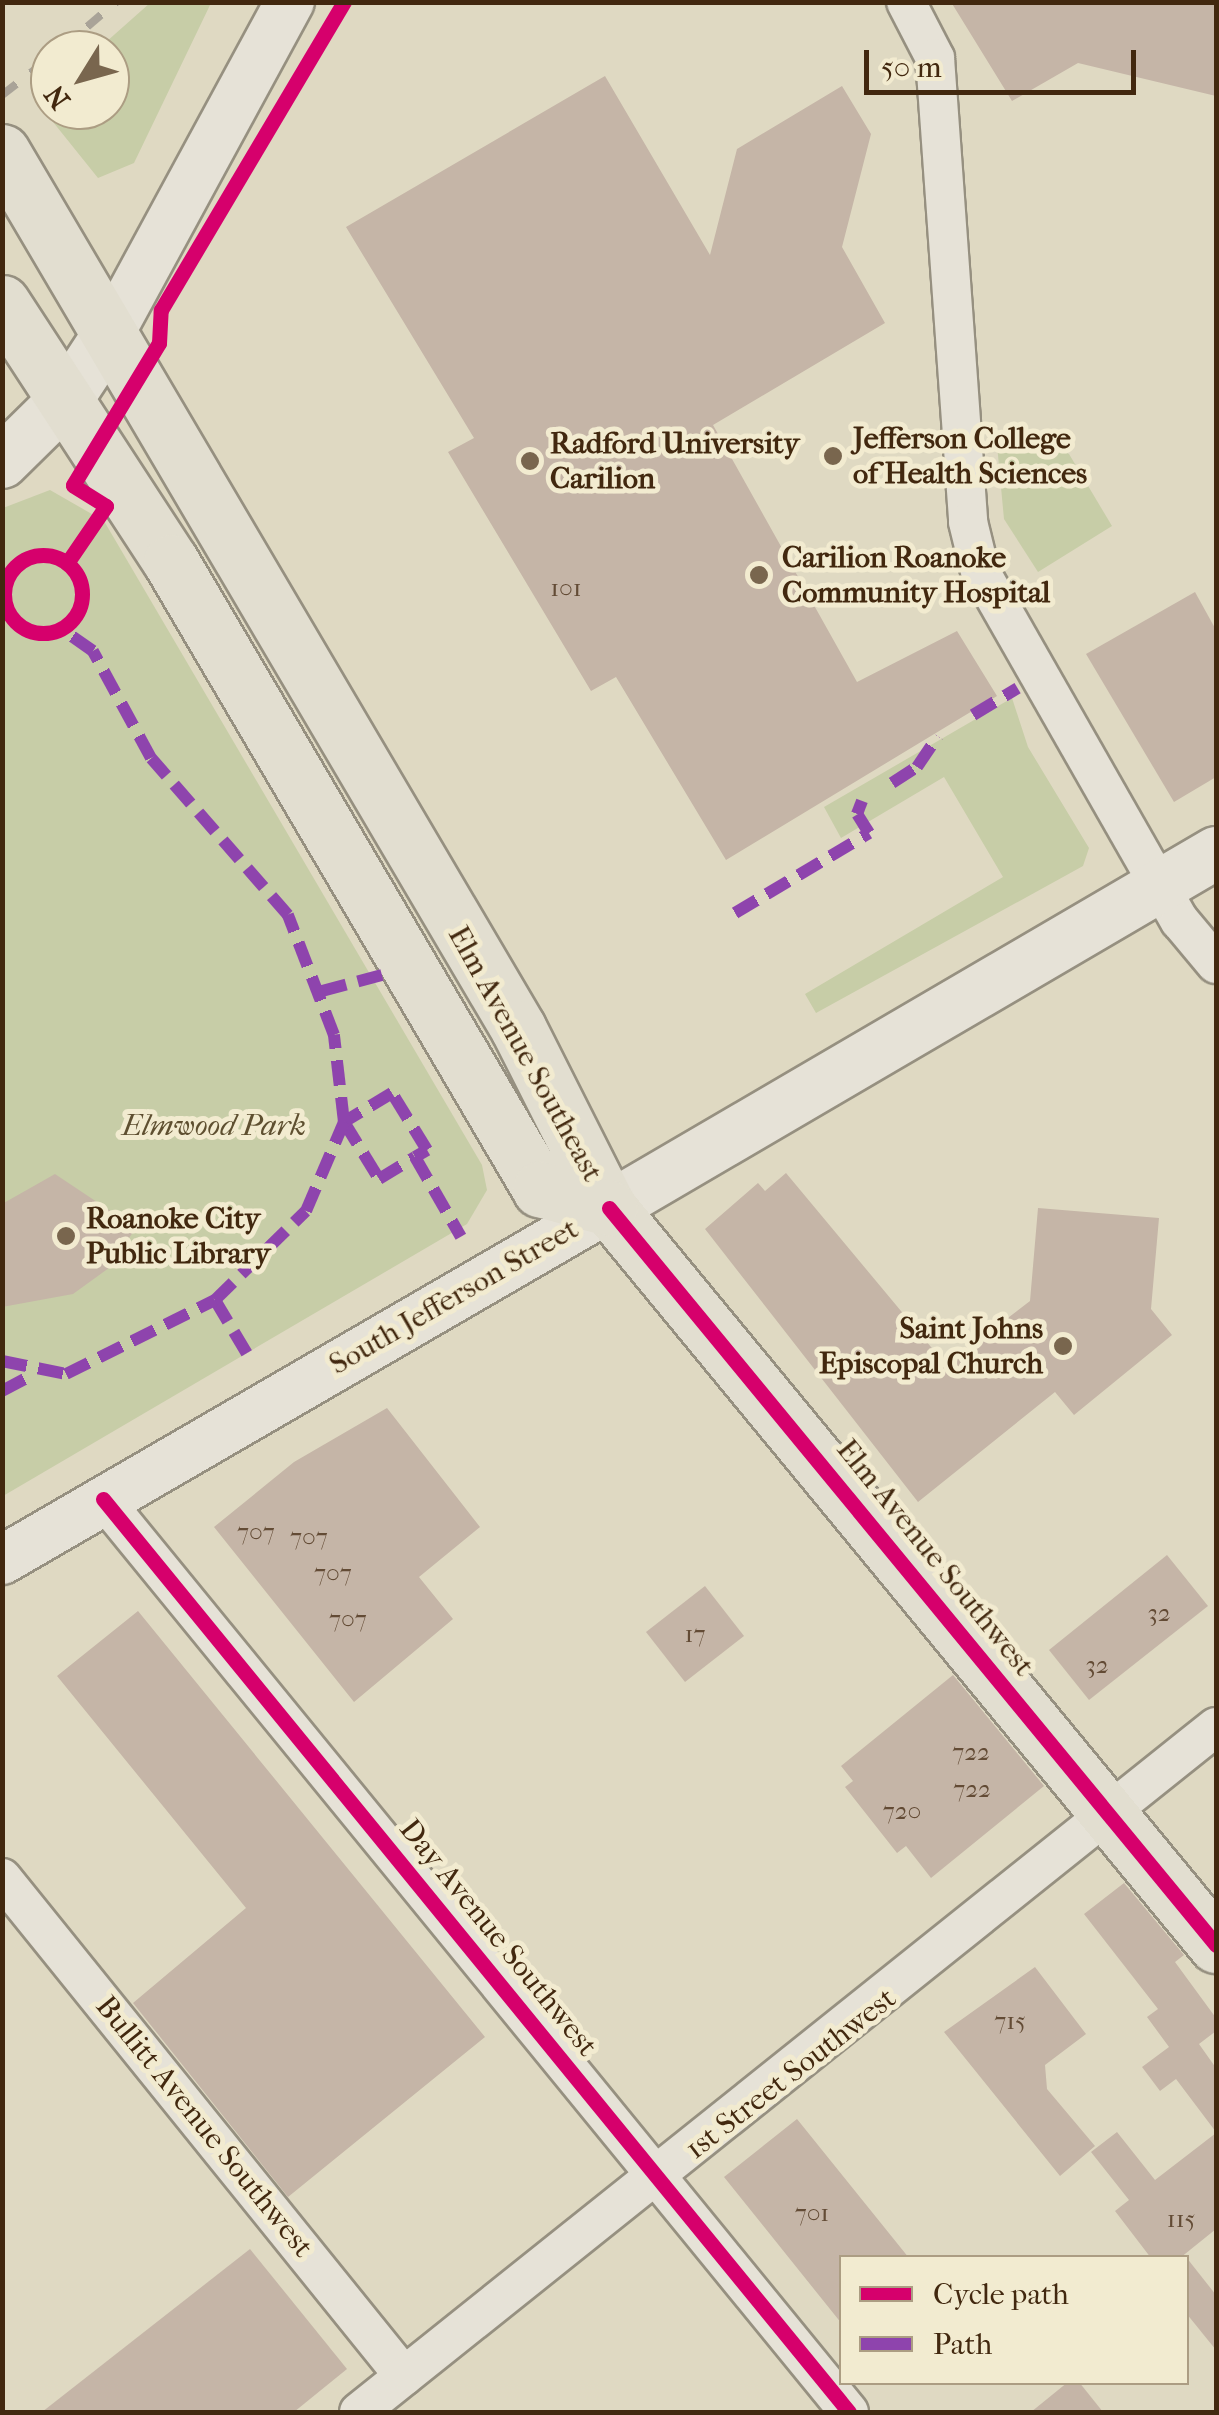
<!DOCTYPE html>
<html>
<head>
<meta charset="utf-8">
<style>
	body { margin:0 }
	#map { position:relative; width:1219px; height:2415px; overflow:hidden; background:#dfd9c2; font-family:"IM FELL French Canon",serif }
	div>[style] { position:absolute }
	.green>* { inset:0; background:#c7cda7 }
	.building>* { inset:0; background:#c5b5a7 }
	.roads { filter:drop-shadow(2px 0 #969080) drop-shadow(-2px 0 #969080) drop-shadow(0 2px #969080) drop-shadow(0 -2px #969080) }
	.minor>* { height:38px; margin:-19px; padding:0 19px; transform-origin:19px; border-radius:19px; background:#e6e2d7 }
	.tertiary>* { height:48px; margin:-24px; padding:0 24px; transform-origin:24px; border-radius:24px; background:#e6e2d7 }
	.secondary>* { height:52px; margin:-26px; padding:0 26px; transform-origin:26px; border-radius:26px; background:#e6e2d7 }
	.primary>* { height:55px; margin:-27.5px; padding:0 27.5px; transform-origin:27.5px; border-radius:27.5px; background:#e2ded0 }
	.rail>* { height:8px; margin-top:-4px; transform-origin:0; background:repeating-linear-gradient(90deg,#a9a398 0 18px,transparent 0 36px) }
	.quiet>* { height:12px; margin-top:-6px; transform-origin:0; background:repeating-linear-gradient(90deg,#8e44ad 0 25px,transparent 0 37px) }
	.cycleway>* { height:15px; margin:-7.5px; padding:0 7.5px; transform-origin:7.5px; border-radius:7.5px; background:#d6006c }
	.cycleway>.ring { margin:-7.5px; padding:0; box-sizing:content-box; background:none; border:15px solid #d6006c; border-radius:50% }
	.dots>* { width:28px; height:28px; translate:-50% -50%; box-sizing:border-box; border:5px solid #f2ebd0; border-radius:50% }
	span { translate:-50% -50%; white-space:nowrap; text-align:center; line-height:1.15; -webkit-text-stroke:10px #f2ebd0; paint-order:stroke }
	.number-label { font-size:25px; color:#634b35 }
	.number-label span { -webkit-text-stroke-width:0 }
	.poi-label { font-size:30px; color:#42280f; font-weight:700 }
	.left { translate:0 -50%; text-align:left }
	.right { translate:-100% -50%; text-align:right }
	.street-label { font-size:30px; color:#42280f }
	.park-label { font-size:30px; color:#5e4f30; font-style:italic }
	.frame { position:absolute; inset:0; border:5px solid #42280f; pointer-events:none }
	.legend { position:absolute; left:839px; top:2255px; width:350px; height:130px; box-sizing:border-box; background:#f2ebd0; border:2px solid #ac9d83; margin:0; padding:12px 18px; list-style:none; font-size:30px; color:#42280f }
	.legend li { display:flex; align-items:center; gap:20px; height:50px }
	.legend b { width:50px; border:2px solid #ac9d83 }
	.north { position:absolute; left:30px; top:30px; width:100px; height:100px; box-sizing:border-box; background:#f2ebd0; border:2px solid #ac9d83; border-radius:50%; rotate:233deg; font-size:28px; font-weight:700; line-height:40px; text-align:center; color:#42280f }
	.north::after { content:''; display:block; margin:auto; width:35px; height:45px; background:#79664e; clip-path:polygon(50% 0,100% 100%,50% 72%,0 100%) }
	.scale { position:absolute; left:864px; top:50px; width:272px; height:45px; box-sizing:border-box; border:5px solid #42280f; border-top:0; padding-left:12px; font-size:30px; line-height:35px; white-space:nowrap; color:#42280f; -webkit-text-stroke:8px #f2ebd0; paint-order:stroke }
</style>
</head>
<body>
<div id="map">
	<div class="green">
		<div style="clip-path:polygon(150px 3px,211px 3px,134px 163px,98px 178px,45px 112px,48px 93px,50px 110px,110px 110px,110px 50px,97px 50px)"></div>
		<div style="clip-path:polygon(996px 434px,1034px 435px,1069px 454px,1112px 526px,1038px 572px,1004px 519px)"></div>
		<div style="clip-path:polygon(50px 490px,104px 521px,482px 1165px,487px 1190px,467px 1224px,3px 1496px,3px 508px)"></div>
		<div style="clip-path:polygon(1012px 698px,1028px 747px,1089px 848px,1083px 866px,816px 1013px,805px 994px,1003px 877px,944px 777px,841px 838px,824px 807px)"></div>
	</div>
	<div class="building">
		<div style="clip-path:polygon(951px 2px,1216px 2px,1216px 96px,1078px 63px,1012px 101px)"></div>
		<div style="clip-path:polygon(605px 76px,710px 255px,737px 149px,842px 86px,871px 134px,842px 247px,885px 323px,713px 425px,857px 682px,957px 631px,997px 696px,726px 860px,616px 677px,591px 691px,448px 452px,474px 438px,346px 227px)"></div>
		<div style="clip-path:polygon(1195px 592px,1216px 630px,1216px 777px,1174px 802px,1086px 654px)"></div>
		<div style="clip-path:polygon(786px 1173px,946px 1365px,1030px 1301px,1038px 1208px,1159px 1218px,1151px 1309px,1172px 1335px,1074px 1415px,1055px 1392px,918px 1502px,705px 1229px,758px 1183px,765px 1191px)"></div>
		<div style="clip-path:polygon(55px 1174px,136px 1228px,124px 1245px,131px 1252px,73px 1294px,2px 1307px,2px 1204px)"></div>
		<div style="clip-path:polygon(387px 1408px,480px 1527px,419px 1577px,453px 1619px,354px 1702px,214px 1527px,294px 1462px)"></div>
		<div style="clip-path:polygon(1167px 1555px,1208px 1606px,1089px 1700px,1049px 1650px)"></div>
		<div style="clip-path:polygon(705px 1586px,744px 1636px,685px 1682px,646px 1632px)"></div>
		<div style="clip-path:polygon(138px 1611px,485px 2037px,288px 2197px,133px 2003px,246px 1908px,57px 1676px)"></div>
		<div style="clip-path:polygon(953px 1675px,1044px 1786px,931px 1878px,906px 1846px,897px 1853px,845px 1787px,853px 1781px,841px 1766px)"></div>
		<div style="clip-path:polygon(1124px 1883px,1184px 1955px,1175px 1962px,1216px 2018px,1216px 2031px,1199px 2044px,1216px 2068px,1216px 2132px,1176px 2079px,1160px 2091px,1142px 2067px,1169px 2047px,1147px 2017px,1158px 2009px,1084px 1914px)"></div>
		<div style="clip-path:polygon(1035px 1967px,1086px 2034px,1045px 2065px,1047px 2089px,1095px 2146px,1060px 2176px,944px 2032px)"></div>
		<div style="clip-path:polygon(797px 2119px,909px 2258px,842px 2258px,842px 2324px,724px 2177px)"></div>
		<div style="clip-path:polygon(1117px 2132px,1155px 2180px,1216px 2133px,1216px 2229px,1180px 2258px,1151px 2258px,1115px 2211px,1129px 2200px,1091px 2152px)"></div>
		<div style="clip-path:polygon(250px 2249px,347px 2369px,294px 2412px,42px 2412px)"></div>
		<div style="clip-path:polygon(1186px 2257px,1216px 2295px,1216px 2350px,1186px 2313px)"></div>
		<div style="clip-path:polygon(1068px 2382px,1079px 2382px,1103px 2412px,1031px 2412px)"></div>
	</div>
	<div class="roads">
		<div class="minor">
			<div style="left:906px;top:2px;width:63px;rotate:62.6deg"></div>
			<div style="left:935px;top:58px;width:465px;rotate:85.9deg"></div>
			<div style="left:968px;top:522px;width:50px;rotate:76.2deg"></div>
			<div style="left:980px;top:571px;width:403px;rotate:60.3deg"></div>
			<div style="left:1180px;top:921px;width:56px;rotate:50.1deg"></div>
			<div style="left:103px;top:1499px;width:1179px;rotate:50.75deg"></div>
			<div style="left:2px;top:1878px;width:640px;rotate:51.09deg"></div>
			<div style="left:359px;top:2412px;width:1097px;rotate:-38.64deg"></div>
		</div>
		<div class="tertiary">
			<div style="left:110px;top:333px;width:377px;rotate:-61.5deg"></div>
			<div style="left:2px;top:1560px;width:702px;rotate:-30.11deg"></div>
		</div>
		<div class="secondary">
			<div style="left:2px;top:462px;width:93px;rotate:-44.6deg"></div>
			<div style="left:68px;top:397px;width:77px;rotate:-56.7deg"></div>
			<div style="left:609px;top:1208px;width:703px;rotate:-30.32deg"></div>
		</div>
		<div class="primary">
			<div style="left:2px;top:152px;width:1017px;rotate:59.5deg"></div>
			<div style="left:518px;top:1028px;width:202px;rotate:63.2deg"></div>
			<div style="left:609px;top:1208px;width:955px;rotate:50.52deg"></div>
			<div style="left:2px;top:303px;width:309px;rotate:56.9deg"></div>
			<div style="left:171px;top:562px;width:728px;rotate:59.52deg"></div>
			<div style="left:540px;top:1189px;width:72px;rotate:15.4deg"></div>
		</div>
	</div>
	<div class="rail">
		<div style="left:60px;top:50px;width:74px;rotate:-40.6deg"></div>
		<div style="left:2px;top:95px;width:61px;rotate:-37.6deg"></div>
	</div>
	<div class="quiet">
		<div style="left:973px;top:715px;width:52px;rotate:-31deg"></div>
		<div style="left:892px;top:783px;width:30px;rotate:-33deg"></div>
		<div style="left:917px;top:767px;width:37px;rotate:-56deg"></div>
		<div style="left:735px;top:913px;width:156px;rotate:-30.8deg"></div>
		<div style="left:869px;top:833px;width:22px;rotate:-122deg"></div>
		<div style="left:857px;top:814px;width:14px;rotate:-69deg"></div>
		<div style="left:322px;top:991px;width:62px;rotate:-14.9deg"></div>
		<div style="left:415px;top:1157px;width:14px;rotate:-30deg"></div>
		<div style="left:427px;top:1150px;width:67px;rotate:-121.6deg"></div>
		<div style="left:392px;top:1093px;width:56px;rotate:148.9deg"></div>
		<div style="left:344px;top:1122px;width:67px;rotate:58.4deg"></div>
		<div style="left:379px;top:1179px;width:42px;rotate:-31.4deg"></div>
		<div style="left:415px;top:1157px;width:92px;rotate:60.1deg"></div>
		<div style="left:215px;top:1300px;width:72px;rotate:59.2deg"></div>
		<div style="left:2px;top:1361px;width:65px;rotate:11.5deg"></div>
		<div style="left:66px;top:1374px;width:166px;rotate:-26.4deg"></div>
		<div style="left:215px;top:1300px;width:127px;rotate:-44.4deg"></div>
		<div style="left:306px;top:1211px;width:97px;rotate:-66.9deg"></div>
		<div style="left:344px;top:1122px;width:88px;rotate:-96.6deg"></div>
		<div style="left:334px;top:1035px;width:129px;rotate:-111deg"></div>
		<div style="left:288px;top:915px;width:208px;rotate:-131.1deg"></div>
		<div style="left:151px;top:758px;width:122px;rotate:-118.5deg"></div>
		<div style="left:93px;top:651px;width:39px;rotate:-145deg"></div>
		<div style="left:2px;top:1391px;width:36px;rotate:-28deg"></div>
	</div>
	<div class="cycleway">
		<div class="ring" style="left:4px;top:555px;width:63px;height:63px"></div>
		<div style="left:67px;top:563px;width:69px;rotate:-55.6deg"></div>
		<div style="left:106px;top:506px;width:39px;rotate:-148deg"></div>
		<div style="left:73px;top:485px;width:166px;rotate:-58.8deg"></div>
		<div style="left:159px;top:343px;width:33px;rotate:-87deg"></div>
		<div style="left:161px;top:310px;width:358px;rotate:-59.3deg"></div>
		<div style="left:609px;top:1208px;width:955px;rotate:50.52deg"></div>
		<div style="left:103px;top:1499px;width:1179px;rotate:50.75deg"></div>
	</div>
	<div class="dots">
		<div style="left:833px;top:456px;background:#79664e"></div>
		<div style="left:530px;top:461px;background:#79664e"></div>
		<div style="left:759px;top:575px;background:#79664e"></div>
		<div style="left:66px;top:1236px;background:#79664e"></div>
		<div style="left:1063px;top:1346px;background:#79664e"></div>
	</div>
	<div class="number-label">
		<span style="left:566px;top:588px">101</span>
		<span style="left:256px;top:1532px">707</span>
		<span style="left:309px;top:1537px">707</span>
		<span style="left:333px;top:1573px">707</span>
		<span style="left:1159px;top:1613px">32</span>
		<span style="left:348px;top:1619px">707</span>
		<span style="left:695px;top:1634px">17</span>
		<span style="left:1097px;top:1665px">32</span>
		<span style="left:971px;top:1752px">722</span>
		<span style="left:972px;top:1789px">722</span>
		<span style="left:902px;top:1811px">720</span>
		<span style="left:1010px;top:2021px">715</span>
		<span style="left:812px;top:2213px">701</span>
		<span style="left:1181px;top:2219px">115</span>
	</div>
	<div class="poi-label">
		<span class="left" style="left:853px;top:456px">Jefferson College<br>of Health Sciences</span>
		<span class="left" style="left:550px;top:461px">Radford University<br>Carilion</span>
		<span class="left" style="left:782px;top:575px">Carilion Roanoke<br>Community Hospital</span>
		<span class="left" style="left:86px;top:1236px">Roanoke City<br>Public Library</span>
		<span class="right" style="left:1043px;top:1346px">Saint Johns<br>Episcopal Church</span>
	</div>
	<div class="street-label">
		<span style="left:525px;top:1054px;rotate:61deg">Elm Avenue Southeast</span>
		<span style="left:454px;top:1297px;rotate:-30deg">South Jefferson Street</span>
		<span style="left:935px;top:1558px;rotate:51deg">Elm Avenue Southwest</span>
		<span style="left:498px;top:1938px;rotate:51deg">Day Avenue Southwest</span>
		<span style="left:791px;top:2074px;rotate:-38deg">1st Street Southwest</span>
		<span style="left:204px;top:2127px;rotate:51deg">Bullitt Avenue Southwest</span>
	</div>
	<div class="park-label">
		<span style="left:214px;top:1126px">Elmwood Park</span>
	</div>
	<div class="frame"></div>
	<ul class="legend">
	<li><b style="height:12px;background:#d6006c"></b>Cycle path</li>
	<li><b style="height:12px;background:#8e44ad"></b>Path</li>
	</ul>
	<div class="north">N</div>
	<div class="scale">50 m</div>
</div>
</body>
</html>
